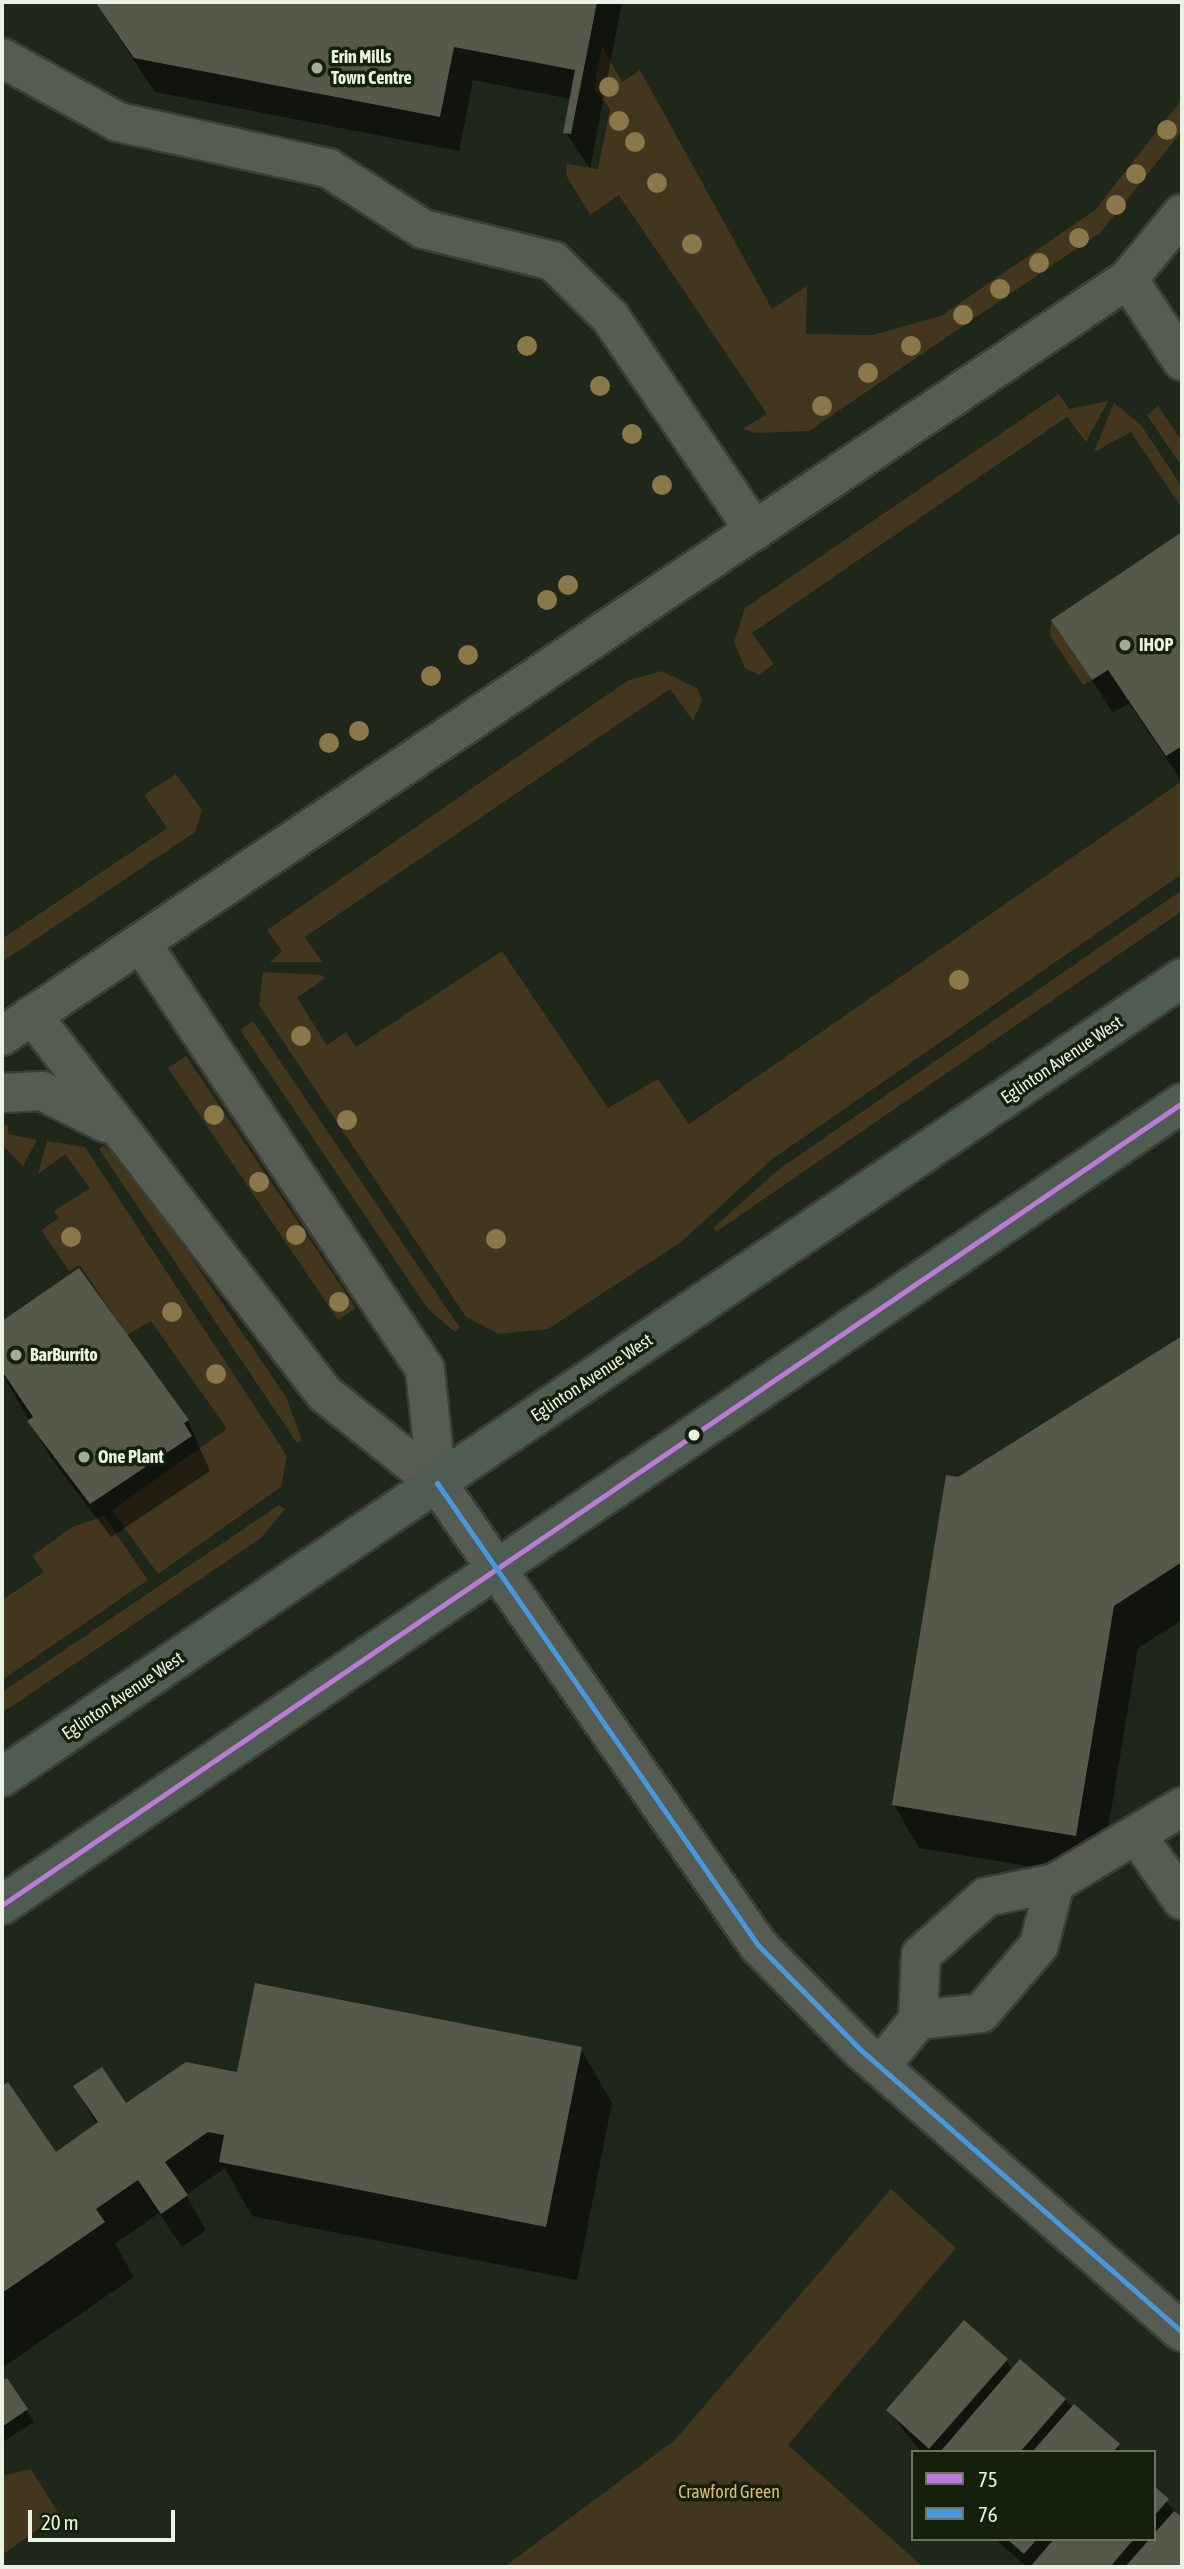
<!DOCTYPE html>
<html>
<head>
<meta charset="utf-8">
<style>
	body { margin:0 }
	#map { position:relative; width:1184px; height:2569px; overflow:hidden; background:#1f261a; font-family:"Asap Condensed",sans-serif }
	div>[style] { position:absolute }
	.green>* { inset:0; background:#42361e }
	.shadow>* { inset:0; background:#0007 }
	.building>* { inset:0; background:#56594a }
	.roads { filter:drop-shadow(2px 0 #3a3f36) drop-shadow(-2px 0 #3a3f36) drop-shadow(0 2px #3a3f36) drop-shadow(0 -2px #3a3f36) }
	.minor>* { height:38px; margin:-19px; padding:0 19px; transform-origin:19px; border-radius:19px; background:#565c52 }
	.major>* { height:38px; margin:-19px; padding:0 19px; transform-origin:19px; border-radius:19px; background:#4f5c52 }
	.bus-1>* { height:5px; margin:-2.5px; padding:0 2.5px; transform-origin:2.5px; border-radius:2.5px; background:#bd7bd9 }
	.bus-2>* { height:5px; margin:-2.5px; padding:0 2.5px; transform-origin:2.5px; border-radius:2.5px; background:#4699e1 }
	.trees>* { width:20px; height:20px; margin:-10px; border-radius:50%; background:#8a774a }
	.dots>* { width:19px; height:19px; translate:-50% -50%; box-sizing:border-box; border:4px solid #15200c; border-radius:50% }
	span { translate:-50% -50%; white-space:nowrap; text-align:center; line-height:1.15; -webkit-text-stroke:7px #15200c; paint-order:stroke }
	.poi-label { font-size:18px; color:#eaf2e4; font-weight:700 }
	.left { translate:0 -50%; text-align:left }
	.street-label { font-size:18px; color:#eaf2e4 }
	.park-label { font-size:18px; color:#e2b971 }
	.frame { position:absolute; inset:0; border:4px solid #eaf2e4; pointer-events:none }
	.legend { position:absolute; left:911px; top:2450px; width:245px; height:91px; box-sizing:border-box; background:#15200c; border:2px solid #6a7462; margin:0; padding:9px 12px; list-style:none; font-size:21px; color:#eaf2e4 }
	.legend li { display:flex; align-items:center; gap:14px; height:35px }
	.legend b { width:35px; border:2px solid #6a7462 }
	.scale { position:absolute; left:28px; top:2510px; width:147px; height:32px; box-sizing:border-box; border:4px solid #eaf2e4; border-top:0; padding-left:9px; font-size:21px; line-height:24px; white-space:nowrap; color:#eaf2e4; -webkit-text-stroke:5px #15200c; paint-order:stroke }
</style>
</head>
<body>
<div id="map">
	<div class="green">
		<div style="clip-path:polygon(602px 46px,622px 82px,640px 70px,772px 309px,807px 286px,806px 334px,872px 335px,941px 316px,1095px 210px,1182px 99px,1182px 131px,1101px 232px,809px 431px,755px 433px,742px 429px,767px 414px,619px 195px,590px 215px,567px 177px,566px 164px,598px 169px,610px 109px,594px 89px)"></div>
		<div style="clip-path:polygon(1059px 394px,1069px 409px,1108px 401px,1086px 442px,1067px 417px,752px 633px,774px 664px,759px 675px,745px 668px,734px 642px,745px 608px)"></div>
		<div style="clip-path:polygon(1114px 403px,1141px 425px,1182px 487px,1182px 508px,1131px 432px,1094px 452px)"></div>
		<div style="clip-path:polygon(1158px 406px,1182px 441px,1182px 467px,1147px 415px)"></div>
		<div style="clip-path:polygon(1051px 620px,1092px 680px,1083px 685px,1050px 636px)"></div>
		<div style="clip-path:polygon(661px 671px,697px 688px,702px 701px,693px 721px,670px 689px,305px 937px,322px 962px,270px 962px,282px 951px,267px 930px,627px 681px)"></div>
		<div style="clip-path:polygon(176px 774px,202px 810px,195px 832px,2px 962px,2px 939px,167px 828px,144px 795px)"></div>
		<div style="clip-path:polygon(1182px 781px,1182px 874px,771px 1160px,681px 1242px,548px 1329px,499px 1334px,466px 1317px,259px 1005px,263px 972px,321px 975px,325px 978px,297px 998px,327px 1045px,346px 1032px,356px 1047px,502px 951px,608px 1108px,658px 1079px,689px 1124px)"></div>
		<div style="clip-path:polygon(1182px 890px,1182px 911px,716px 1232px,713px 1228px,778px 1170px)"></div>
		<div style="clip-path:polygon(253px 1021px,460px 1328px,455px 1332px,428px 1309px,240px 1030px)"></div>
		<div style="clip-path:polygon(186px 1056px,356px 1308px,338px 1320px,168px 1068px)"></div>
		<div style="clip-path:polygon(8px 1124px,8px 1134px,37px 1140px,23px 1166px,2px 1145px,2px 1126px)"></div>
		<div style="clip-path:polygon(47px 1141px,85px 1147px,287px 1456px,281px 1487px,158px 1574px,112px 1510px,227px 1429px,151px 1321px,127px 1335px,80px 1265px,69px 1271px,41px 1230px,59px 1218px,54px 1211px,90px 1188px,65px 1154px,38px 1174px)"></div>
		<div style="clip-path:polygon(103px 1146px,131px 1169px,286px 1397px,302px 1440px,297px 1443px,99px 1149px)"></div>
		<div style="clip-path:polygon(279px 1505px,285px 1509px,261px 1538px,2px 1713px,2px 1692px)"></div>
		<div style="clip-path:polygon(104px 1516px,148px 1580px,2px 1680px,2px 1600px,44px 1572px,32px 1556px,72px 1527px)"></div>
		<div style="clip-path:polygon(891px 2189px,956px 2248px,788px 2445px,923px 2567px,504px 2567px,675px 2440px)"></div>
		<div style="clip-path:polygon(31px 2469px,59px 2514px,2px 2555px,2px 2476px)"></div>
	</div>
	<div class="shadow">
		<div style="clip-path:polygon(95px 2px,622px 2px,590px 168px,565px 132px,571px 99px,473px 80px,459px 151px,155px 92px)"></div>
		<div style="clip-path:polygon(1182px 534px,1182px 782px,1129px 703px,1113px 713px,1054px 620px)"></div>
		<div style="clip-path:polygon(79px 1271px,188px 1421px,210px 1471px,111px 1537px,49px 1455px,2px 1373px,2px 1323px)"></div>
		<div style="clip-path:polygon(1182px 1338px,1182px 1620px,1138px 1648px,1100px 1878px,919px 1848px,894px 1805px,959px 1479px)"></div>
		<div style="clip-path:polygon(581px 2049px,612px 2103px,577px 2280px,252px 2216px,225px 2168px,186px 2195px,206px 2230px,182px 2247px,159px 2213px,115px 2244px,134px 2277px,2px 2368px,2px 2088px,8px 2085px,56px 2154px,97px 2125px,75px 2087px,126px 2105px,236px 2073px)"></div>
		<div style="clip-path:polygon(1006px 2360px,1013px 2371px,1065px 2400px,1123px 2452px,921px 2452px,888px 2411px)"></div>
		<div style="clip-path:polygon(6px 2380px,34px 2422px,4px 2441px,2px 2383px)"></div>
		<div style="clip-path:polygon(1154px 2488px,1182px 2520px,1182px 2567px,1027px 2567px,995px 2539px,1154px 2539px)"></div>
	</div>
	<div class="building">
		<div style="clip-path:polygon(95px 2px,597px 2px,571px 134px,563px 133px,575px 70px,454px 47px,440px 117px,134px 58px)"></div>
		<div style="clip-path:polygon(1182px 532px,1182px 746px,1166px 756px,1108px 670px,1092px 680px,1051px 620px)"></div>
		<div style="clip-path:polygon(79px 1268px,189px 1420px,184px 1423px,192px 1436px,90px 1504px,27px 1421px,33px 1417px,2px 1371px,2px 1321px)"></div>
		<div style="clip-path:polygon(1182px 1336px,1182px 1562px,1114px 1606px,1076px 1836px,892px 1805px,946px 1475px,958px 1477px)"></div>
		<div style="clip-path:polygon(255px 1983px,582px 2047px,546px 2227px,219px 2162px,224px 2135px,208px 2132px,165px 2162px,188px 2195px,161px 2214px,138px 2180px,96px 2209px,105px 2222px,2px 2293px,2px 2086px,8px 2082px,56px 2152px,98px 2122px,73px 2086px,102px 2067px,126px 2103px,186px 2062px,237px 2072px)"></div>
		<div style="clip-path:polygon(964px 2320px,1008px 2359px,929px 2449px,886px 2410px)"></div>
		<div style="clip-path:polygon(1020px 2359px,1066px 2399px,1020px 2452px,940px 2452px)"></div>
		<div style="clip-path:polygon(7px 2378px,28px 2409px,2px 2427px,2px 2381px)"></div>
		<div style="clip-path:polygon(1074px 2404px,1120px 2444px,1113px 2452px,1032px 2452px)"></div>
		<div style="clip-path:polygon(1154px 2486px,1169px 2499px,1154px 2516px)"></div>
		<div style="clip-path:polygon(1174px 2511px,1182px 2517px,1182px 2567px,1125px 2567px)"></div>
		<div style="clip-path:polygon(1007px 2539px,1037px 2539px,1024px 2554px)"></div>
		<div style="clip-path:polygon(1054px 2539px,1134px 2539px,1110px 2567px,1030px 2567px)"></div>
	</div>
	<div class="roads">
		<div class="minor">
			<div style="left:2px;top:58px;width:132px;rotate:28.9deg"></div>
			<div style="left:118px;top:122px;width:215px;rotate:12.4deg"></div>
			<div style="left:328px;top:168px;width:113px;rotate:32.7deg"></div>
			<div style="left:423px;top:229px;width:134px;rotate:13.8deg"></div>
			<div style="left:553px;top:261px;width:80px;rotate:44.5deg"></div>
			<div style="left:610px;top:317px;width:258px;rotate:55.9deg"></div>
			<div style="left:1128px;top:279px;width:98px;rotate:56.6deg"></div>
			<div style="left:141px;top:943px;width:512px;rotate:56.31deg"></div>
			<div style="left:425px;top:1369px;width:115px;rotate:84deg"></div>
			<div style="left:32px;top:1015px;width:479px;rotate:52.3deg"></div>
			<div style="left:325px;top:1394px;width:143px;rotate:38.5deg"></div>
			<div style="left:437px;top:1483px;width:563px;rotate:55.21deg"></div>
			<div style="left:758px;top:1945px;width:147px;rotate:45.6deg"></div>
			<div style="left:861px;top:2050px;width:427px;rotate:41.3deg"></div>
			<div style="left:2px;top:1036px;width:1357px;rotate:-33.91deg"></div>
			<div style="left:1128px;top:279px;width:85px;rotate:-50.3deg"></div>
			<div style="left:2px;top:1093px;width:40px;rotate:-2.9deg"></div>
			<div style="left:42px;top:1091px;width:72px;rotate:26.6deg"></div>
			<div style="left:1138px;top:1837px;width:77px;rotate:55.1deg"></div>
			<div style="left:918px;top:2020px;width:63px;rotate:-6.3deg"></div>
			<div style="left:981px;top:2013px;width:89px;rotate:-49.5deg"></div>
			<div style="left:1039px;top:1945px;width:64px;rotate:-75.5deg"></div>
			<div style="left:880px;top:2067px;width:60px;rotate:-51deg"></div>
			<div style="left:918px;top:2020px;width:65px;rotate:-87.4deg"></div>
			<div style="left:921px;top:1955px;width:87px;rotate:-41.7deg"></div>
			<div style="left:986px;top:1897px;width:70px;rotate:-11.5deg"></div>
			<div style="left:1055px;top:1883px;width:148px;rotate:-30.9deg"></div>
		</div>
		<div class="major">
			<div style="left:2px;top:1777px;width:1425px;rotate:-34.1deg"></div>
			<div style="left:2px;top:1905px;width:1427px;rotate:-34.2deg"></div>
		</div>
	</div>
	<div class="bus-1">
		<div style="left:2px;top:1905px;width:1427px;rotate:-34.2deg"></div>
	</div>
	<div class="bus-2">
		<div style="left:437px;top:1483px;width:563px;rotate:55.21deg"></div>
		<div style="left:758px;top:1945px;width:147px;rotate:45.6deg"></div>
		<div style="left:861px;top:2050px;width:427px;rotate:41.3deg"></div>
	</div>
	<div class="trees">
		<div style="left:609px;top:87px"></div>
		<div style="left:619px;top:121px"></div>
		<div style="left:1167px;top:130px"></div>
		<div style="left:635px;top:142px"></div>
		<div style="left:1136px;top:174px"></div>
		<div style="left:657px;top:183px"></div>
		<div style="left:1116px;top:205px"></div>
		<div style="left:1079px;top:238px"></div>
		<div style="left:692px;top:244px"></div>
		<div style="left:1039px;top:263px"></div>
		<div style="left:1000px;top:289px"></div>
		<div style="left:963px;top:315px"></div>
		<div style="left:527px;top:346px"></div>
		<div style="left:911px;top:346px"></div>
		<div style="left:868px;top:373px"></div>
		<div style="left:600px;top:386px"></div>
		<div style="left:822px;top:406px"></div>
		<div style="left:632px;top:434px"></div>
		<div style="left:662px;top:485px"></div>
		<div style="left:568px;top:585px"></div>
		<div style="left:547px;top:600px"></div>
		<div style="left:468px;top:655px"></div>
		<div style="left:431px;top:676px"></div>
		<div style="left:359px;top:731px"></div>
		<div style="left:329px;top:743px"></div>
		<div style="left:959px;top:980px"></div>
		<div style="left:301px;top:1036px"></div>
		<div style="left:214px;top:1115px"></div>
		<div style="left:347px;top:1120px"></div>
		<div style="left:259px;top:1182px"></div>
		<div style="left:296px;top:1235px"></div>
		<div style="left:71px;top:1237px"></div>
		<div style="left:496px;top:1239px"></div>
		<div style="left:339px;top:1302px"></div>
		<div style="left:172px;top:1312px"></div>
		<div style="left:216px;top:1374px"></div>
	</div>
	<div class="dots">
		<div style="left:317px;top:68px;background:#a3ab9d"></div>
		<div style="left:1125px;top:645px;background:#a3ab9d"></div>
		<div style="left:16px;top:1355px;background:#a3ab9d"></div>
		<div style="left:694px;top:1435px;background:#eaf2e4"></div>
		<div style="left:84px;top:1457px;background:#a3ab9d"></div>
	</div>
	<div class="poi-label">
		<span class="left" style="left:331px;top:68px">Erin Mills<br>Town Centre</span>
		<span class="left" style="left:1139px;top:645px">IHOP</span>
		<span class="left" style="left:30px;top:1355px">BarBurrito</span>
		<span class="left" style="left:98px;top:1457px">One Plant</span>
	</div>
	<div class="street-label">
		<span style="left:1062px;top:1060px;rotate:-34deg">Eglinton Avenue West</span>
		<span style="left:592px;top:1378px;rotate:-34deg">Eglinton Avenue West</span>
		<span style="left:123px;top:1696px;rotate:-34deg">Eglinton Avenue West</span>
	</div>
	<div class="park-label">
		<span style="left:729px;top:2492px">Crawford Green</span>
	</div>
	<div class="frame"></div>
	<ul class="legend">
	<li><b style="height:9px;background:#bd7bd9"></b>75</li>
	<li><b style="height:9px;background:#4699e1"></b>76</li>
	</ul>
	<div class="scale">20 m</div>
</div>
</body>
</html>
